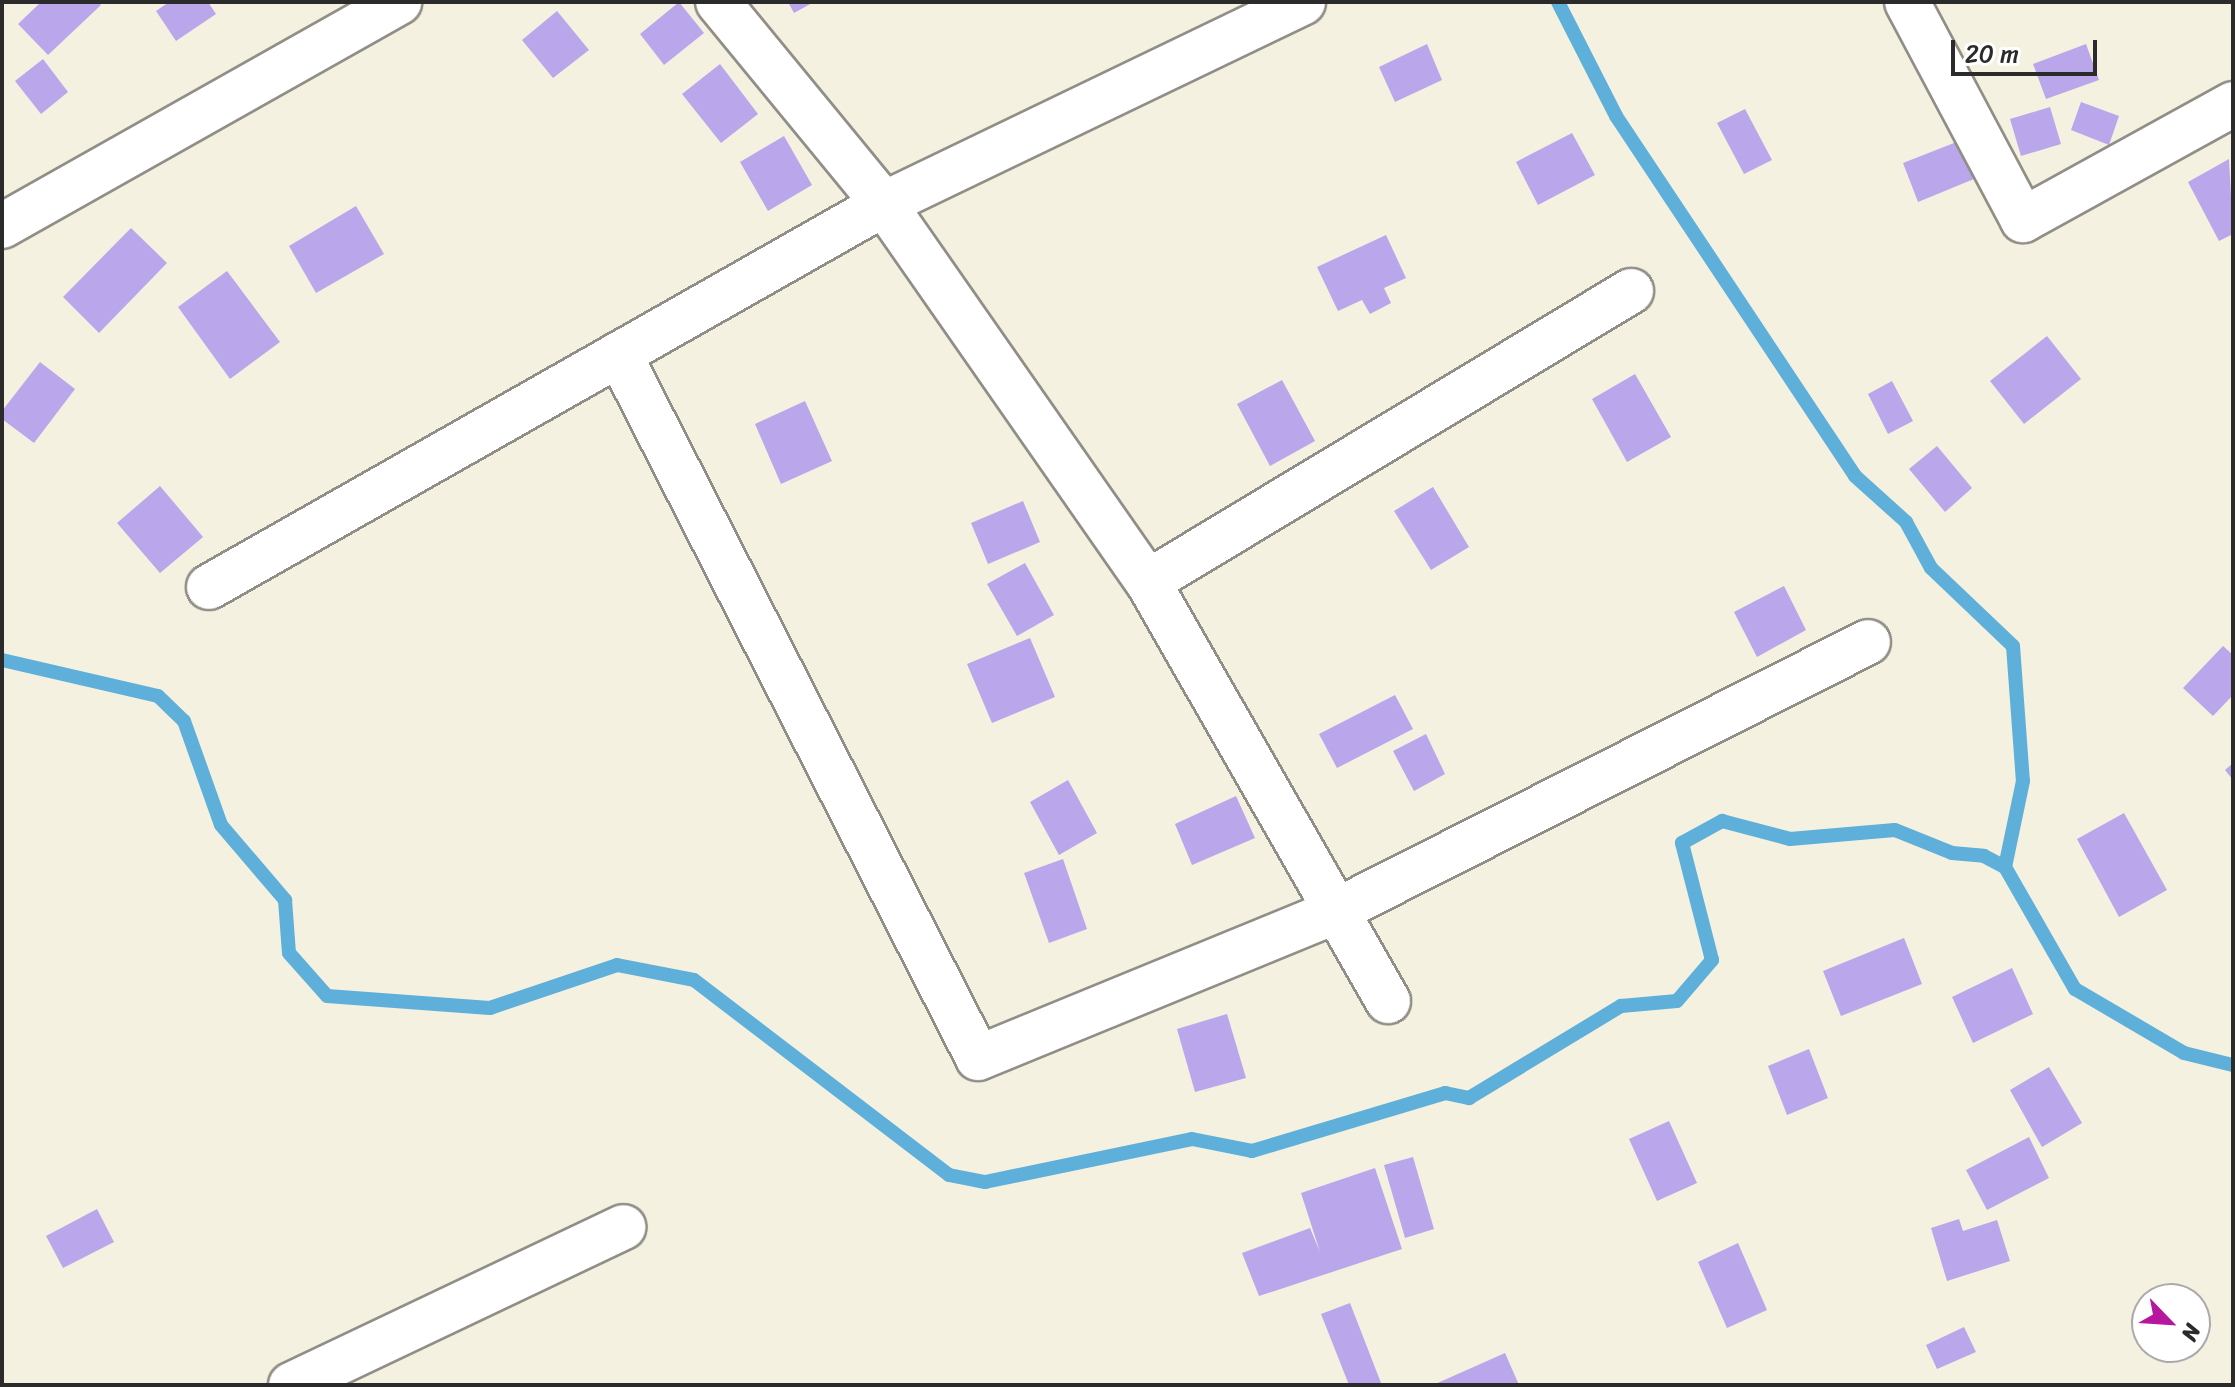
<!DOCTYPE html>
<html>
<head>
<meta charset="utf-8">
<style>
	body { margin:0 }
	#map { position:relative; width:2235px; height:1387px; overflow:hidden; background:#f4f1e1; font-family:Sriracha,sans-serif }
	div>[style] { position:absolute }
	.stream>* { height:14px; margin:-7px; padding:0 7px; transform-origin:7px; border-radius:7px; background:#5eafd9 }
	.building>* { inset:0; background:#baa6eb }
	.roads { filter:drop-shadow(2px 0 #908e86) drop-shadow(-2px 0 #908e86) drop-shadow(0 2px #908e86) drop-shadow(0 -2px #908e86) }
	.street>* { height:44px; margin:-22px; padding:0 22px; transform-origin:22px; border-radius:22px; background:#fff }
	span { translate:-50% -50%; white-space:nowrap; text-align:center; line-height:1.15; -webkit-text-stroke:7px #fff; paint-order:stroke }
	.frame { position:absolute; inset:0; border:4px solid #2b2b2b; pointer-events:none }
	.north { position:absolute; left:2131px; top:1283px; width:80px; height:80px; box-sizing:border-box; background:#fff; border:2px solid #aaa; border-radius:50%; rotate:115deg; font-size:22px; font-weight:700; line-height:32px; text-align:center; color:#2b2b2b }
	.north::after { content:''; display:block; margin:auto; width:28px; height:36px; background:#b5179e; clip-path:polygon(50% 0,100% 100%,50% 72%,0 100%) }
	.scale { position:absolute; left:1951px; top:40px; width:146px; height:36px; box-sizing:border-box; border:4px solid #2b2b2b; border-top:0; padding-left:10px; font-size:24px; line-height:28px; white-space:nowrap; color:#2b2b2b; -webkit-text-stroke:6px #fff; paint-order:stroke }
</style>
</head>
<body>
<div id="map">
	<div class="stream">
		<div style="left:1558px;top:2px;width:128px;rotate:63deg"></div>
		<div style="left:1616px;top:116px;width:432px;rotate:56.4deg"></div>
		<div style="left:1855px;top:476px;width:69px;rotate:42deg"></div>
		<div style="left:1906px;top:522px;width:52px;rotate:61.5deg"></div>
		<div style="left:1931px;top:568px;width:113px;rotate:43.6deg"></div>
		<div style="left:2013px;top:646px;width:135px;rotate:85.8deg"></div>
		<div style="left:2023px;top:781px;width:88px;rotate:101.8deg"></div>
		<div style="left:2px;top:660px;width:160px;rotate:13deg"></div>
		<div style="left:158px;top:696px;width:36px;rotate:44deg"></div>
		<div style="left:184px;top:721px;width:110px;rotate:70.4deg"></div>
		<div style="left:221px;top:825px;width:99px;rotate:49.5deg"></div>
		<div style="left:285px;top:900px;width:53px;rotate:85.7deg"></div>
		<div style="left:289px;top:953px;width:57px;rotate:48.5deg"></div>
		<div style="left:327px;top:996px;width:163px;rotate:4.2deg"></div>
		<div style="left:490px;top:1008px;width:134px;rotate:-18.7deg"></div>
		<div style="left:617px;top:965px;width:78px;rotate:11deg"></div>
		<div style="left:694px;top:980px;width:321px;rotate:37.4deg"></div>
		<div style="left:949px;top:1175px;width:37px;rotate:11deg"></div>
		<div style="left:985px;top:1182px;width:211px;rotate:-11.7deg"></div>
		<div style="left:1192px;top:1139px;width:61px;rotate:11.3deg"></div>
		<div style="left:1252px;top:1151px;width:202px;rotate:-16.7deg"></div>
		<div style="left:1445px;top:1093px;width:25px;rotate:12deg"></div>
		<div style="left:1469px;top:1098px;width:178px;rotate:-31.2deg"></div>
		<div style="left:1621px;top:1006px;width:56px;rotate:-5.1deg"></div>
		<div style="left:1677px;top:1001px;width:54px;rotate:-49.5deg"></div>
		<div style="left:1712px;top:960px;width:121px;rotate:-104.4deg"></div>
		<div style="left:1682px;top:843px;width:46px;rotate:-28.8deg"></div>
		<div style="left:1722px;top:821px;width:70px;rotate:14.8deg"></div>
		<div style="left:1790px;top:839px;width:105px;rotate:-4.9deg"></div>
		<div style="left:1895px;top:830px;width:61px;rotate:22deg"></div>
		<div style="left:1952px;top:853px;width:32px;rotate:5deg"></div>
		<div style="left:1984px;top:856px;width:24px;rotate:28deg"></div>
		<div style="left:2005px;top:867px;width:141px;rotate:60.2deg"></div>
		<div style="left:2075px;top:989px;width:126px;rotate:30.4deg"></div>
		<div style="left:2184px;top:1053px;width:50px;rotate:13.8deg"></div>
	</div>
	<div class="building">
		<div style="clip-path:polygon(41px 2px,98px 2px,101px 5px,48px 55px,18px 24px)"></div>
		<div style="clip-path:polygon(169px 2px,208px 2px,216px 14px,176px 41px,156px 11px)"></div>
		<div style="clip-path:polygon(679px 2px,704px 33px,664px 65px,640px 34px)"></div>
		<div style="clip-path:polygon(788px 2px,814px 2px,794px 13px)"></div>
		<div style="clip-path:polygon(557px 11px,589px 50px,553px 78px,522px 40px)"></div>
		<div style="clip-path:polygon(1427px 44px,1442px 80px,1395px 102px,1379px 67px)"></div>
		<div style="clip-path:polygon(2086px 44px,2099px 80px,2046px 99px,2033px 64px)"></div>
		<div style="clip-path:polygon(43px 59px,68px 92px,41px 114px,15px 81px)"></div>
		<div style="clip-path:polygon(720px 64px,758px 114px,721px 143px,682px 94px)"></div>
		<div style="clip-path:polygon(2081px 102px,2119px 116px,2109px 145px,2071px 130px)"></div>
		<div style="clip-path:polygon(2050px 107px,2061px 144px,2021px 156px,2010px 119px)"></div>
		<div style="clip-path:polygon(1745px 109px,1772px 160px,1744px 174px,1717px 123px)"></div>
		<div style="clip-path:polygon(1572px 133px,1595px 175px,1538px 205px,1516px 162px)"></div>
		<div style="clip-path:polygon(784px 136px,812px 185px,768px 211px,740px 162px)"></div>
		<div style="clip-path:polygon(1959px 141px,1974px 179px,1918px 202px,1903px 163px)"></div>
		<div style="clip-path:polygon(2229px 159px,2233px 234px,2219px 241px,2188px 182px)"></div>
		<div style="clip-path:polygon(356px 206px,384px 254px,316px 293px,289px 246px)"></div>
		<div style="clip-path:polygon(131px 228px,167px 263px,99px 333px,63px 297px)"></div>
		<div style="clip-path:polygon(1386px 235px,1406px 278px,1384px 288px,1391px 303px,1370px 314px,1362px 300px,1338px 311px,1317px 267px)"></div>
		<div style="clip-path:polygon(227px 271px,280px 342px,230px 379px,178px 307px)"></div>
		<div style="clip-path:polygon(2047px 336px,2081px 379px,2024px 424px,1990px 381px)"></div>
		<div style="clip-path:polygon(40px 362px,75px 389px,34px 443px,2px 419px,2px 411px)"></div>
		<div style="clip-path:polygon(1635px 374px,1671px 437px,1627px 462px,1592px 399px)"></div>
		<div style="clip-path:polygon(1282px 380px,1315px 441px,1270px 466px,1237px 404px)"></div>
		<div style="clip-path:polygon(1892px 381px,1913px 421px,1888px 434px,1868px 394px)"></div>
		<div style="clip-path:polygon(805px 401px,832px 461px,781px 484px,755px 424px)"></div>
		<div style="clip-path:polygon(1937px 446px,1972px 488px,1945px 512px,1909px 469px)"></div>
		<div style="clip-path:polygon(160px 486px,203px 537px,160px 573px,117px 523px)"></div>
		<div style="clip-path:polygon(1433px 487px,1469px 547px,1431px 570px,1394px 511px)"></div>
		<div style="clip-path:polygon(1023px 501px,1040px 542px,988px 564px,971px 523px)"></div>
		<div style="clip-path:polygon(1025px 563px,1054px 615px,1017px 636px,987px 584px)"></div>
		<div style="clip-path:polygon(1784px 586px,1806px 630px,1757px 657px,1734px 612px)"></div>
		<div style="clip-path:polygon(1030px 638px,1055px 697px,992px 723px,967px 664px)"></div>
		<div style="clip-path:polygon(2223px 646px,2233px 655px,2233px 695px,2213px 716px,2183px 688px)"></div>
		<div style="clip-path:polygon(1395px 695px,1413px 729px,1337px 768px,1319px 734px)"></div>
		<div style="clip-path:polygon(1426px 734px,1445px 774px,1414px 791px,1393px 751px)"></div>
		<div style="clip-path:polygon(2233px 763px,2233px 780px,2225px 770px)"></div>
		<div style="clip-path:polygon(1068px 780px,1097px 833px,1059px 855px,1030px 802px)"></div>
		<div style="clip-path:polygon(1236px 796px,1255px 838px,1192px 865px,1175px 824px)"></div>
		<div style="clip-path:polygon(2124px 813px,2167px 890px,2119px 917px,2077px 839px)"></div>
		<div style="clip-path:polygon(1063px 859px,1087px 929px,1049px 943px,1024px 873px)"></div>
		<div style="clip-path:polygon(1904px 938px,1922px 984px,1841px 1016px,1823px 971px)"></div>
		<div style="clip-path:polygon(2012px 968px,2033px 1014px,1973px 1043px,1952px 997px)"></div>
		<div style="clip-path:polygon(1227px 1014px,1246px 1078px,1195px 1092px,1177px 1029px)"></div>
		<div style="clip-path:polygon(1809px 1049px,1828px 1098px,1787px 1115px,1768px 1066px)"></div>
		<div style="clip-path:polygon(2049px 1067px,2082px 1123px,2042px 1147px,2010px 1090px)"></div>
		<div style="clip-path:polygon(1669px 1121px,1697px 1183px,1657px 1201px,1629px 1139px)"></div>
		<div style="clip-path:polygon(2029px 1137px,2049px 1178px,1987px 1210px,1966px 1170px)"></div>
		<div style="clip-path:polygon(1413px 1157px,1434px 1229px,1405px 1238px,1384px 1165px)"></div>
		<div style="clip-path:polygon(1375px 1168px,1402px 1249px,1259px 1296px,1242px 1253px,1310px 1228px,1320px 1252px,1301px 1193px)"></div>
		<div style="clip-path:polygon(97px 1209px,114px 1242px,63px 1268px,46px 1236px)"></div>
		<div style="clip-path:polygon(1959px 1219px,1963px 1231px,1997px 1220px,2010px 1261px,1947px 1281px,1931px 1228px)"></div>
		<div style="clip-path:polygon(1738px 1243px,1767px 1310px,1727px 1328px,1698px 1262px)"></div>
		<div style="clip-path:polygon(1350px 1303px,1381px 1383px,1375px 1385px,1349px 1385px,1321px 1314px)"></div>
		<div style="clip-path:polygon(1964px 1327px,1976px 1352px,1937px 1369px,1926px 1345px)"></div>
		<div style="clip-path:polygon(1505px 1353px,1519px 1385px,1433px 1385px)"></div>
	</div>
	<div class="roads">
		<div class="street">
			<div style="left:718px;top:2px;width:261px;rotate:50.6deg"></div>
			<div style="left:884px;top:204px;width:461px;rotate:55.1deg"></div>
			<div style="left:1148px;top:582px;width:483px;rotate:60.2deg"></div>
			<div style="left:1907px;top:2px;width:247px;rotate:62deg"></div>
			<div style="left:2023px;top:220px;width:240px;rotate:-28.9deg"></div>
			<div style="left:2px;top:226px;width:456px;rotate:-29.4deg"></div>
			<div style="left:619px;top:354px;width:790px;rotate:62.98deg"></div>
			<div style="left:978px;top:1058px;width:387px;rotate:-22.3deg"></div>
			<div style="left:1336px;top:911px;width:596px;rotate:-26.82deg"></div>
			<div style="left:1148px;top:582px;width:564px;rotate:-31.07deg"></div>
			<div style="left:209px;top:587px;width:776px;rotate:-29.57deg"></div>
			<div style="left:884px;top:204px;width:465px;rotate:-25.7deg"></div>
			<div style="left:291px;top:1385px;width:368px;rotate:-25.4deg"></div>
		</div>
	</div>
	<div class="frame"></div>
	<div class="north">N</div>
	<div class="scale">20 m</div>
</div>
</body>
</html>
